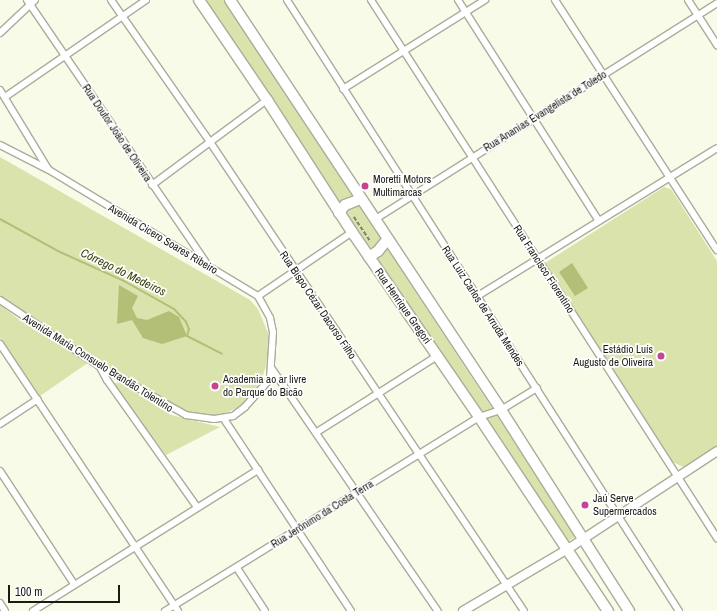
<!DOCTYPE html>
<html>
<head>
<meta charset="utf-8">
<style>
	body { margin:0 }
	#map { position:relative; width:717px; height:611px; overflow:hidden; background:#f7fbe7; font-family:"Archivo Narrow",sans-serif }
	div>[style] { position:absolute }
	.green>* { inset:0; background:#d9e3ab }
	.water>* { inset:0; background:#b3be77 }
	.stream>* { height:2px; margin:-1px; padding:0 1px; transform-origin:1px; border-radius:1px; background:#b3be77 }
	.path>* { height:1.5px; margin-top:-0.75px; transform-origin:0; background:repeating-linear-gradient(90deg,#7e8174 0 4px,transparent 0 6px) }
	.roads { filter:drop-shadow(1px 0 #aaad9a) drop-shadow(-1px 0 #aaad9a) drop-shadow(0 1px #aaad9a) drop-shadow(0 -1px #aaad9a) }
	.minor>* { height:6px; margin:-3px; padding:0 3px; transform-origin:3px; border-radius:3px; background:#fff }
	.tertiary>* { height:8px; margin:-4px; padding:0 4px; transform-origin:4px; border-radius:4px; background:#fff }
	.primary>* { height:10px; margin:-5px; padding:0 5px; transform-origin:5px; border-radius:5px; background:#fff }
	.dots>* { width:11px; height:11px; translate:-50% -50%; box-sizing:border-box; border:2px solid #fff; border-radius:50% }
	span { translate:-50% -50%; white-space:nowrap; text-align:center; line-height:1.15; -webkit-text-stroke:3.5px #fff; paint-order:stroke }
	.street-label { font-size:11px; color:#1a1b14 }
	.poi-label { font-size:11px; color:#1a1b14 }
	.left { translate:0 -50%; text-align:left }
	.right { translate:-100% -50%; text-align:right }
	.water-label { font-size:12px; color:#3b410a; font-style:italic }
	.scale { position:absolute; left:8px; top:585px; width:112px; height:18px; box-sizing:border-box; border:2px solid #1a1b14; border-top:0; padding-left:5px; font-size:12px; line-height:14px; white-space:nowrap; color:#1a1b14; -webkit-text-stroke:3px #fff; paint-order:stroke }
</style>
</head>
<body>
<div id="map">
	<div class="green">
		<div style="clip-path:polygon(202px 0,224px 0,576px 536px,561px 546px)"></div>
		<div style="clip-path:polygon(0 157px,250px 300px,258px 309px,268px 333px,268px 360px,262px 378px,252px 395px,237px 408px,219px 416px,207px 417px,187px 413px,112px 371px,35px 322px,0 296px)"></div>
		<div style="clip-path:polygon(664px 187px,671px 189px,717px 261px,717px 446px,683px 467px,673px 462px,545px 263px)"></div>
		<div style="clip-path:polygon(0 305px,17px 318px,89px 362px,40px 396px,0 338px)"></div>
		<div style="clip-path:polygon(111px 383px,122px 383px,171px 415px,220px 427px,166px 455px)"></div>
	</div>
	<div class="water">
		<div style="clip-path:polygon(572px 263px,588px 288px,575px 296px,559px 272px)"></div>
		<div style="clip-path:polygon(119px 285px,138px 296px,132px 308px,137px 318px,147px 320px,169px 311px,179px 317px,187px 336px,162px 344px,143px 338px,132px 320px,117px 324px)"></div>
	</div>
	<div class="stream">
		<div style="left:0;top:219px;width:68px;rotate:28.8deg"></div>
		<div style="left:60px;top:252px;width:70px;rotate:24.4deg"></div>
		<div style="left:124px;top:281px;width:57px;rotate:29.2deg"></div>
		<div style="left:174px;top:309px;width:18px;rotate:47deg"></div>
		<div style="left:186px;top:322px;width:8px;rotate:67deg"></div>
		<div style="left:189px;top:329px;width:7px;rotate:106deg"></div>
		<div style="left:187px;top:336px;width:39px;rotate:27deg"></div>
	</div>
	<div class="path">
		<div style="left:354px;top:217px;width:30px;rotate:56deg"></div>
	</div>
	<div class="roads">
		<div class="minor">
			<div style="left:27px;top:0;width:320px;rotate:55.7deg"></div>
			<div style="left:111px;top:0;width:173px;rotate:55.1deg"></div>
			<div style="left:210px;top:142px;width:564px;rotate:56.2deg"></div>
			<div style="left:287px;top:0;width:726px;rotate:57.32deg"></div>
			<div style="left:371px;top:0;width:640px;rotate:57.25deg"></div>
			<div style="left:458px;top:0;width:262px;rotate:57.5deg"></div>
			<div style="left:555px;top:0;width:298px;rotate:57.1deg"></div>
			<div style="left:688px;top:0;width:54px;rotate:57.2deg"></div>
			<div style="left:0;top:33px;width:48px;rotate:-43.3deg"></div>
			<div style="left:343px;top:89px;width:168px;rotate:-32.1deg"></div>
			<div style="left:0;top:90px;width:92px;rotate:58.7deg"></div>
			<div style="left:5px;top:97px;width:171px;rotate:-34.5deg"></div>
			<div style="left:0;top:145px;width:55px;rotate:27deg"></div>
			<div style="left:49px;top:170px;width:244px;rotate:31.1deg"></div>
			<div style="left:258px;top:296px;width:25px;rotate:61deg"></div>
			<div style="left:270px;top:318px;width:14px;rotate:78deg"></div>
			<div style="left:273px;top:332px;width:47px;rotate:93.7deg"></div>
			<div style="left:270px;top:379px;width:38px;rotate:132deg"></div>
			<div style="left:245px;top:407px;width:15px;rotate:143deg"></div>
			<div style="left:233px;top:416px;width:19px;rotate:171deg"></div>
			<div style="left:214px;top:419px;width:28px;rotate:-172deg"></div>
			<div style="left:186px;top:415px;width:100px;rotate:-150.6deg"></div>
			<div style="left:99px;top:366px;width:119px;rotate:-146.3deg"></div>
			<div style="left:152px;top:185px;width:143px;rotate:-36.5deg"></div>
			<div style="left:374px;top:220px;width:406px;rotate:-32.3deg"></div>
			<div style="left:258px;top:296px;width:114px;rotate:-34.2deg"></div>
			<div style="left:476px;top:297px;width:283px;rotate:-31.7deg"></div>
			<div style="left:0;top:344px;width:321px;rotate:56.3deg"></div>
			<div style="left:100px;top:367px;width:15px;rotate:62deg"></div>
			<div style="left:107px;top:380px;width:156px;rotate:54.7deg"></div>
			<div style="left:272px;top:369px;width:293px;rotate:55.6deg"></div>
			<div style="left:224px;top:419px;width:230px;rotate:56.5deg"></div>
			<div style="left:0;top:424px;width:45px;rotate:-33.3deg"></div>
			<div style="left:317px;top:432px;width:142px;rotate:-32.3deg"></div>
			<div style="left:0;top:471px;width:135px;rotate:56.8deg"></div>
			<div style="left:237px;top:568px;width:51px;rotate:56.9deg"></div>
			<div style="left:0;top:603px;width:9px;rotate:58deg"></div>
			<div style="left:33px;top:611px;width:266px;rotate:-32.1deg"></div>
			<div style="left:165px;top:611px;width:369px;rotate:-31.7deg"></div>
			<div style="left:479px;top:417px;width:23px;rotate:-18deg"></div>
			<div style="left:501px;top:410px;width:42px;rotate:-31.4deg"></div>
		</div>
		<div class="tertiary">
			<div style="left:463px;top:611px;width:122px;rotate:-30.6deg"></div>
			<div style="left:568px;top:549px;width:178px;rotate:-33.3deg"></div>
		</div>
		<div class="primary">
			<div style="left:199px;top:0;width:121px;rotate:55.8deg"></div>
			<div style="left:267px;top:100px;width:157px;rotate:57.2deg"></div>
			<div style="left:352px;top:232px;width:224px;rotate:55.5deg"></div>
			<div style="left:479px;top:417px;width:233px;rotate:56.4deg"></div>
			<div style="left:230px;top:0;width:491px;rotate:56.5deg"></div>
			<div style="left:501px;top:410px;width:238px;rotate:57.5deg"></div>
			<div style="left:339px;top:213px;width:10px;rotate:-53deg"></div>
			<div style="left:345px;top:205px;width:17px;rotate:-21deg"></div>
			<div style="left:369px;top:257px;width:11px;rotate:-34deg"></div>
			<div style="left:378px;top:251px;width:14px;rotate:-51deg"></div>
		</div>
	</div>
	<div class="dots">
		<div style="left:365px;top:186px;background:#c6458f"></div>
		<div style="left:661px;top:356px;background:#c6458f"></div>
		<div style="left:215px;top:386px;background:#c6458f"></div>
		<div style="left:585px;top:505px;background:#c6458f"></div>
	</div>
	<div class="street-label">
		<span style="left:545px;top:111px;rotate:-32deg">Rua Ananias Evangelista de Toledo</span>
		<span style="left:117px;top:133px;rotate:56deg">Rua Doutor João de Oliveira</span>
		<span style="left:163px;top:239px;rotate:31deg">Avenida Cicero Soares Ribeiro</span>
		<span style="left:544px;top:269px;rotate:57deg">Rua Francisco Fiorentino</span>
		<span style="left:318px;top:305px;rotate:56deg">Rua Bispo Cézar Dacorso Filho</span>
		<span style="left:403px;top:306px;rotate:55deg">Rua Henrique Gregori</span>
		<span style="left:483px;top:306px;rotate:57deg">Rua Luiz Carlos de Arruda Mendes</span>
		<span style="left:98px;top:363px;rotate:32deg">Avenida Maria Consuelo Brandão Tolentino</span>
		<span style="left:322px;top:514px;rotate:-32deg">Rua Jerônimo da Costa Terra</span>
	</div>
	<div class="poi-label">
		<span class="left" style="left:373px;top:186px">Moretti Motors<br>Multimarcas</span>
		<span class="right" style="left:653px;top:356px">Estádio Luís<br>Augusto de Oliveira</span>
		<span class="left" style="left:223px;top:386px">Academia ao ar livre<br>do Parque do Bicão</span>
		<span class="left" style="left:593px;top:505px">Jaú Serve<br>Supermercados</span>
	</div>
	<div class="water-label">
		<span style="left:123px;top:273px;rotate:26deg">Córrego do Medeiros</span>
	</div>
	<div class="scale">100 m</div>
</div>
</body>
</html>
